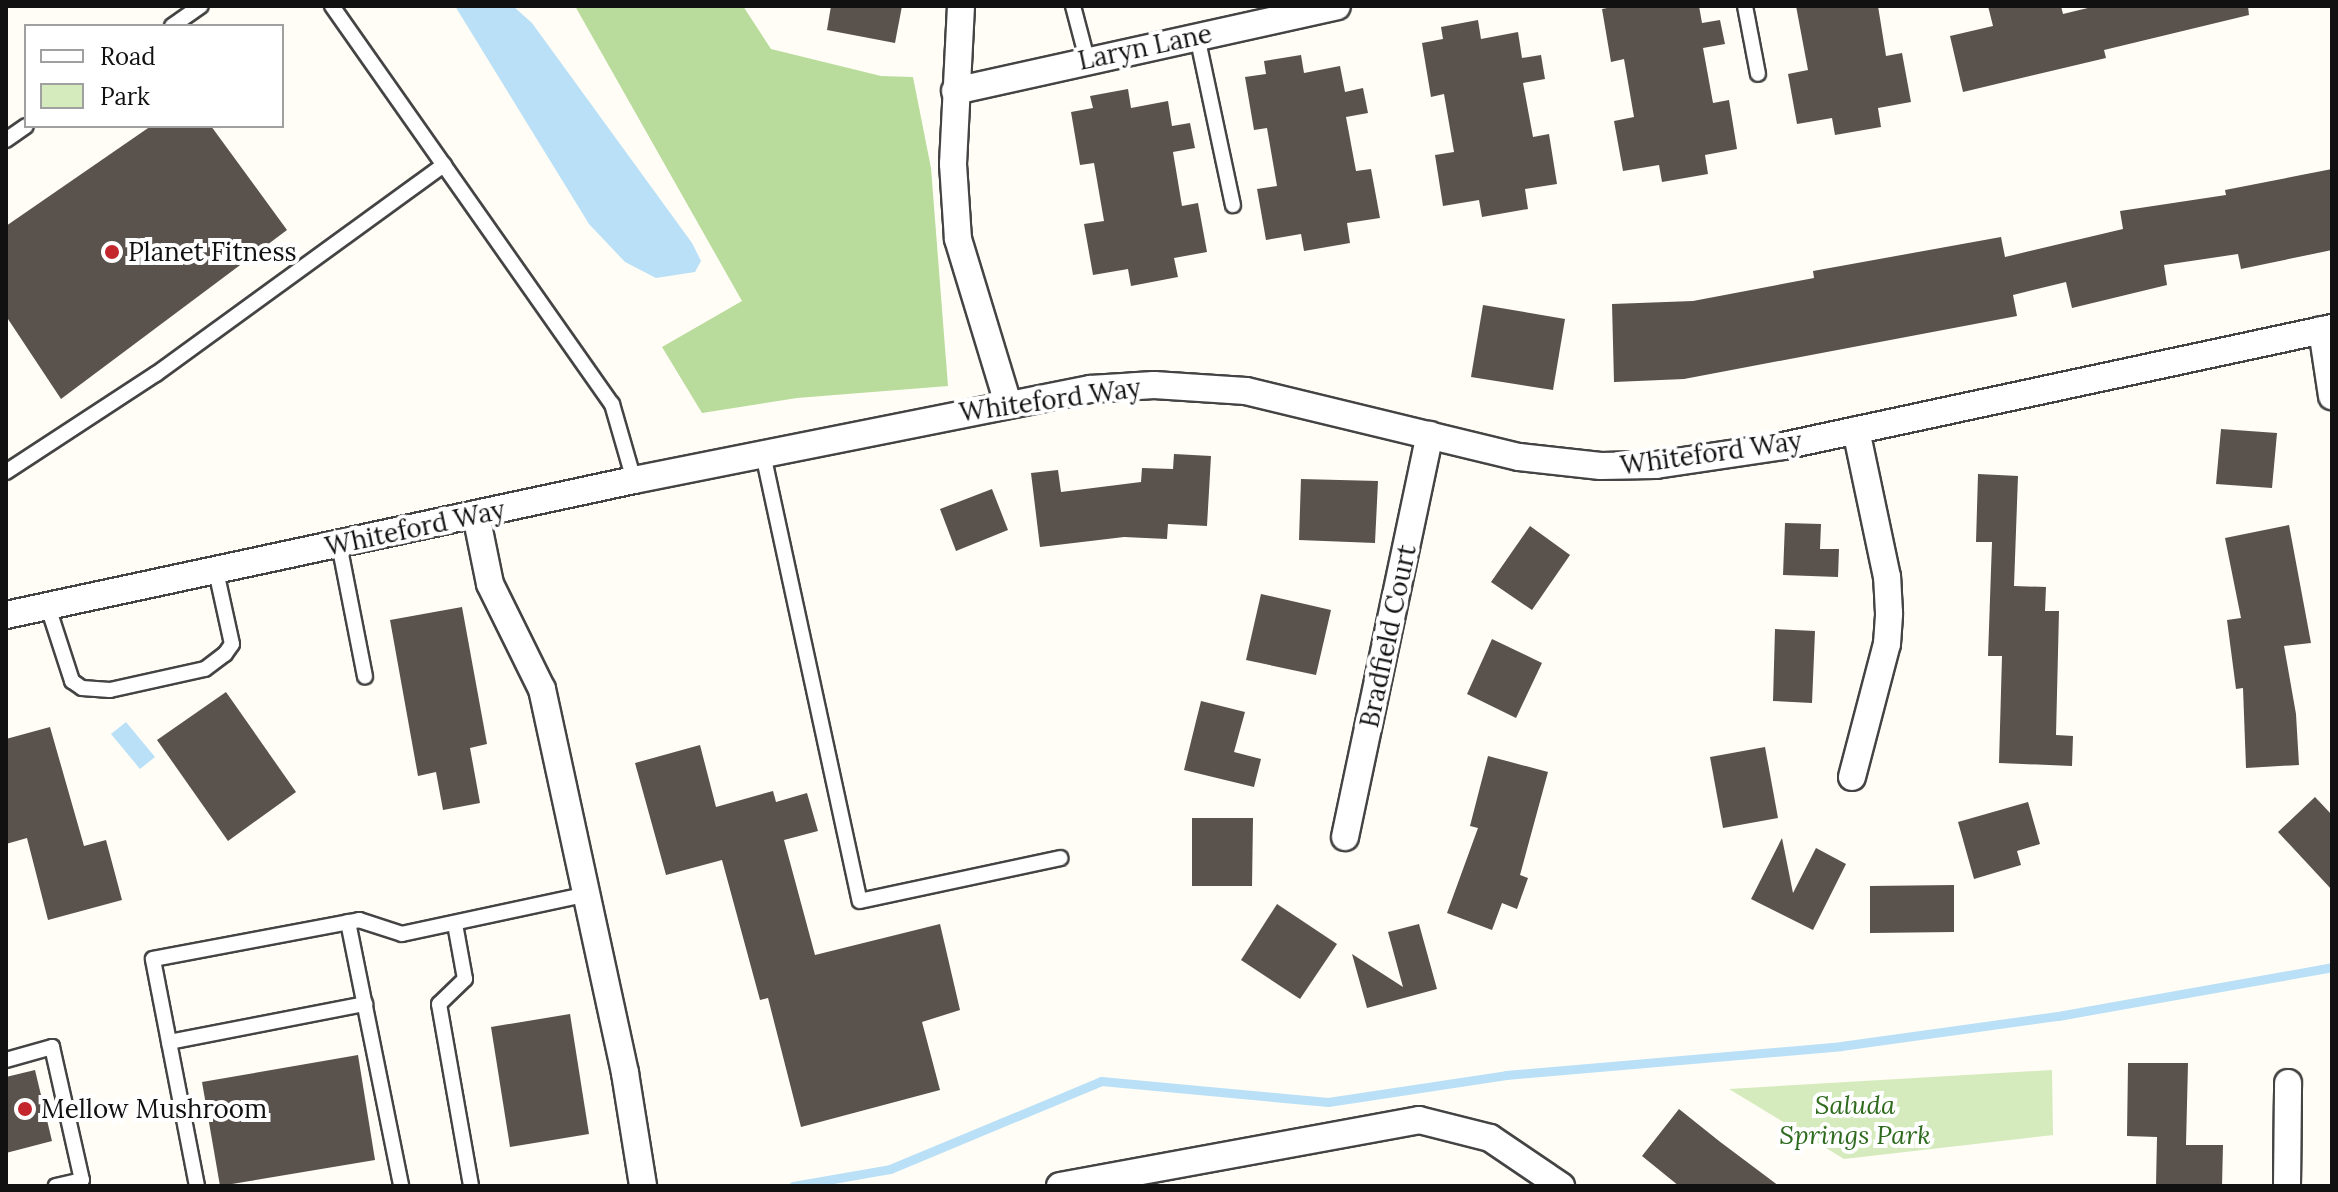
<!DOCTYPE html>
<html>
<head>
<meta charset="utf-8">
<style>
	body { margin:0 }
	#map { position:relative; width:2338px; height:1192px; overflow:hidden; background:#fffdf5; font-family:Lora,serif }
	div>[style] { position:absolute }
	.green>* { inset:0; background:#d5ebbd }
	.forest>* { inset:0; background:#b9dc9c }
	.water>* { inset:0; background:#b9e0f7 }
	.stream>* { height:9px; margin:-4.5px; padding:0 4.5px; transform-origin:4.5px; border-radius:4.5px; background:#b9e0f7 }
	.building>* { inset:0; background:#5a524d }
	.roads { filter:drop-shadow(2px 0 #444) drop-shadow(-2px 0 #444) drop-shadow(0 2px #444) drop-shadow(0 -2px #444) }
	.service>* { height:14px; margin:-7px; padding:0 7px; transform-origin:7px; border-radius:7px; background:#fff }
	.minor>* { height:26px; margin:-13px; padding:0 13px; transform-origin:13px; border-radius:13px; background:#fff }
	.dots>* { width:22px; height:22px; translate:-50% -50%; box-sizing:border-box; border:4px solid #fff; border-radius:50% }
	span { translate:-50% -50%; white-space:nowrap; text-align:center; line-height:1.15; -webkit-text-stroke:8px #fff; paint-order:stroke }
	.street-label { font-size:26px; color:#111 }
	.poi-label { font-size:26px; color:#111 }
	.left { translate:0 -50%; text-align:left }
	.park-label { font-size:26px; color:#2f6b1f; font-style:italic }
	.frame { position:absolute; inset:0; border:8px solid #111; pointer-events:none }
	.legend { position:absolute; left:24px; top:24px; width:260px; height:104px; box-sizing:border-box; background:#fff; border:2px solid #a0a0a0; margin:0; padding:10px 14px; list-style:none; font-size:24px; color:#111 }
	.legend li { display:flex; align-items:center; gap:16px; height:40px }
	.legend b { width:40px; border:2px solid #a0a0a0 }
</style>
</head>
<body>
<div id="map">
	<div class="green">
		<div style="clip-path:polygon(2052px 1070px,2053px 1135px,1844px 1159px,1729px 1089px)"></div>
	</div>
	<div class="forest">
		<div style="clip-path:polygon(575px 6px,743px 6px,771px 49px,881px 76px,913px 77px,931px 168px,948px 386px,797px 398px,702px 413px,662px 347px,742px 301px)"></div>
	</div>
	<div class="water">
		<div style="clip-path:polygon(455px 6px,513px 6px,532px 23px,692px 243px,701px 261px,695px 272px,656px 278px,625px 262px,589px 224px)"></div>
		<div style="clip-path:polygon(126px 722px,155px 757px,140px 769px,111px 734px)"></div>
	</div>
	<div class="stream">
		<div style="left:793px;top:1186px;width:98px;rotate:-9.9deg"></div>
		<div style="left:890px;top:1169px;width:229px;rotate:-22.6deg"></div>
		<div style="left:1101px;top:1081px;width:228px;rotate:5.3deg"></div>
		<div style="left:1328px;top:1102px;width:180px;rotate:-8.6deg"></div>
		<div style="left:1506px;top:1075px;width:336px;rotate:-4.9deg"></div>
		<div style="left:1841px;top:1046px;width:219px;rotate:-7.9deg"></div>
		<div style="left:2058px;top:1016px;width:278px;rotate:-10.1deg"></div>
	</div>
	<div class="building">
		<div style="clip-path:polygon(831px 6px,902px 6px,895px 43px,827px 30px)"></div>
		<div style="clip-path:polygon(1617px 6px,1699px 6px,1702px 23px,1720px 20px,1725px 44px,1703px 48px,1713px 103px,1729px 100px,1737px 149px,1705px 155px,1708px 174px,1662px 182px,1659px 165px,1623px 171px,1614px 121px,1634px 117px,1624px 59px,1611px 62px,1602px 9px)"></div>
		<div style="clip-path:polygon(1796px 6px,1878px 6px,1886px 56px,1902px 53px,1911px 102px,1878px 108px,1881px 127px,1835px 135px,1832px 118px,1797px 124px,1788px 74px,1808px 70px)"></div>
		<div style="clip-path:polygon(1988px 6px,2061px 6px,2063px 14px,2096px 6px,2248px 6px,2249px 15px,2104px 50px,2106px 58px,1963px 92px,1950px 36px,1993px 26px)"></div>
		<div style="clip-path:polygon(1478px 20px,1481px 39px,1518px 32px,1522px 58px,1541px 55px,1545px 79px,1523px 83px,1533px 137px,1549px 134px,1557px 184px,1525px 189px,1528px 209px,1482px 217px,1479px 200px,1443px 206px,1435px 155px,1454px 152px,1444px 94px,1431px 97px,1422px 43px,1443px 39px,1441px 27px)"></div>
		<div style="clip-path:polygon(1301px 55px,1304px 73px,1340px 66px,1345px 92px,1363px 88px,1368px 113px,1346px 117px,1356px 171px,1371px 169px,1380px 218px,1347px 223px,1350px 243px,1304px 251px,1301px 234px,1266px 240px,1257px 189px,1277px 186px,1267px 128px,1254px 130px,1245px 77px,1266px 74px,1264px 61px)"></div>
		<div style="clip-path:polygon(1128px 89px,1131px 108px,1168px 101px,1172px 126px,1190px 123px,1195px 148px,1173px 152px,1182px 206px,1198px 203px,1207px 252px,1174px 258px,1178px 277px,1131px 286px,1128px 269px,1093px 275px,1084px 224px,1104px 221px,1094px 163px,1080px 165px,1071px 112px,1093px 108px,1090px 96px)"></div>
		<div style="clip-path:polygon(151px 126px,211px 126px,287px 230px,61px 399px,6px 316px,6px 226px)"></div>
		<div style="clip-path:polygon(2332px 169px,2332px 250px,2241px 269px,2238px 254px,2164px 265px,2167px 285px,2072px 308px,2066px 282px,2013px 295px,2017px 316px,1684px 379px,1614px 382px,1612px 304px,1693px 301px,1814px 278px,1813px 271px,2001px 237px,2005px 257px,2123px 229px,2120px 211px,2226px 195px,2225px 190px)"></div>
		<div style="clip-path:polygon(1483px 305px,1565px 319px,1553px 390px,1471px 377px)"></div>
		<div style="clip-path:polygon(2221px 429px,2277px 433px,2272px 488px,2216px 484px)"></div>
		<div style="clip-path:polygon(1174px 454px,1211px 456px,1207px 526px,1168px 524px,1167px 539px,1124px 537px,1040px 547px,1031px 473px,1058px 470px,1061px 492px,1141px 482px,1142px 468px,1173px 469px)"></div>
		<div style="clip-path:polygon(1978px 474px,2018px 476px,2014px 586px,2046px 587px,2045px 611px,2059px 611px,2056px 735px,2073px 736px,2072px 766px,1999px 763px,2002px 656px,1988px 656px,1992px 542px,1976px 542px)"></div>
		<div style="clip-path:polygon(1301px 479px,1378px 481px,1375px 543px,1299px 540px)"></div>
		<div style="clip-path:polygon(992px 489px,1008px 530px,956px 551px,940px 509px)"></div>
		<div style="clip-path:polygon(1785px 523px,1821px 524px,1820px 549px,1839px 549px,1838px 577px,1783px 575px)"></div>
		<div style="clip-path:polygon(2289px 525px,2311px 643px,2284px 646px,2296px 714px,2299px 765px,2246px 768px,2243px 688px,2236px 689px,2227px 620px,2241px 618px,2225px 538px)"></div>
		<div style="clip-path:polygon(1530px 526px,1570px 555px,1532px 610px,1491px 582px)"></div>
		<div style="clip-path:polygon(1261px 594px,1331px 610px,1316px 675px,1246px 660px)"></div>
		<div style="clip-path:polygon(462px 607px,487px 744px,470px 748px,480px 803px,443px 810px,436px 772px,418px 776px,390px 620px)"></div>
		<div style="clip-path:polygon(1775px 629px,1815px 631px,1812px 703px,1773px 701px)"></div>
		<div style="clip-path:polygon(1492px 639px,1542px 663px,1516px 718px,1467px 694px)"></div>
		<div style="clip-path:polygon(226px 692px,296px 792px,228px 841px,157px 740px)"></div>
		<div style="clip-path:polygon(1201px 701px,1245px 712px,1234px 752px,1261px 759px,1254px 787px,1184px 770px)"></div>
		<div style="clip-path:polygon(50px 727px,84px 846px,106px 840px,122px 900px,48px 920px,27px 838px,6px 844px,6px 739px)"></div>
		<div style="clip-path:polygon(700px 745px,716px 807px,773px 791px,776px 802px,807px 793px,818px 831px,784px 840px,815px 955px,940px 924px,960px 1010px,922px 1022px,940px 1090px,801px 1127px,768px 998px,760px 1000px,722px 860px,666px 875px,635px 763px)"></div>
		<div style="clip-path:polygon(1765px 747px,1778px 818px,1723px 828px,1710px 757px)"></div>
		<div style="clip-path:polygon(1488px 756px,1548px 772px,1520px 875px,1528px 878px,1517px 909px,1502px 903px,1492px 930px,1447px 913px,1478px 828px,1470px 826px)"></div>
		<div style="clip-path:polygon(2315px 797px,2332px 815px,2332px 890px,2278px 832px)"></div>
		<div style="clip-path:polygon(2028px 802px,2040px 844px,2017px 851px,2021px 865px,1974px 879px,1958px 822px)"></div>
		<div style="clip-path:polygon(1192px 818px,1253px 818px,1252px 886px,1192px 886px)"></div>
		<div style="clip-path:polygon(1782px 838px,1793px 893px,1816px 848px,1846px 864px,1813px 930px,1751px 899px)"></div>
		<div style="clip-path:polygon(1954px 885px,1954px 932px,1870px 933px,1870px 886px)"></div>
		<div style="clip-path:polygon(1277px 904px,1337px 944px,1300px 999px,1241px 960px)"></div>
		<div style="clip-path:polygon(1419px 924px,1437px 989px,1367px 1008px,1352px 954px,1403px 987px,1388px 932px)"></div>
		<div style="clip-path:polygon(570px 1014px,589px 1134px,510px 1147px,491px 1027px)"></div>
		<div style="clip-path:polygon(358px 1055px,375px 1160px,220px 1186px,202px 1082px)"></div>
		<div style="clip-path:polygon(2128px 1063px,2188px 1063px,2186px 1145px,2223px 1145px,2222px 1186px,2156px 1185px,2157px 1137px,2127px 1136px)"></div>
		<div style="clip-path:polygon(35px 1070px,52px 1141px,6px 1153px,6px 1077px)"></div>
		<div style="clip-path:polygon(1679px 1109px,1719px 1141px,1779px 1186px,1679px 1186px,1642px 1156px)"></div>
	</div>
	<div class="roads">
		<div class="service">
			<div style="left:332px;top:6px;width:487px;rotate:54.9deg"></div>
			<div style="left:612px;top:404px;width:79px;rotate:73.9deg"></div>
			<div style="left:1073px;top:6px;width:55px;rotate:75.2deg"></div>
			<div style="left:1745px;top:6px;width:69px;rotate:79.2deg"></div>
			<div style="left:172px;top:26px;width:35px;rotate:-35deg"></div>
			<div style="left:1197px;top:36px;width:173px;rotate:78deg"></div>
			<div style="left:6px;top:140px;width:24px;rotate:-35deg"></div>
			<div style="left:763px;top:454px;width:457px;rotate:77.8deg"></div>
			<div style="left:860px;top:901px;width:205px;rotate:-12.1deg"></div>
			<div style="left:6px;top:472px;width:179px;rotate:-33.2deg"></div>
			<div style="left:156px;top:374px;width:356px;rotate:-36deg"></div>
			<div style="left:339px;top:544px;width:135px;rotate:78.9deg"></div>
			<div style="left:48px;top:607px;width:78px;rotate:72deg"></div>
			<div style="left:72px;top:681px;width:12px;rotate:35deg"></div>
			<div style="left:82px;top:688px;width:28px;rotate:4deg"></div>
			<div style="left:110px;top:690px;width:97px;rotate:-12.5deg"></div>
			<div style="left:205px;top:669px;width:25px;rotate:-37deg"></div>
			<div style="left:225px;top:654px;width:12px;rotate:-55deg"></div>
			<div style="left:232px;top:644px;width:75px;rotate:-102.4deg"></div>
			<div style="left:348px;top:922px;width:269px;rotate:78.6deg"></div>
			<div style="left:455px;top:924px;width:56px;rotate:79.7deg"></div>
			<div style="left:465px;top:979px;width:36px;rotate:136deg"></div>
			<div style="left:439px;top:1004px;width:185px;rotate:80deg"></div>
			<div style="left:169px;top:1042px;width:200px;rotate:-11deg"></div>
			<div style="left:6px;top:1060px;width:48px;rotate:-15.8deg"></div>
			<div style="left:52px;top:1047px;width:136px;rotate:77.3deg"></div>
			<div style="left:82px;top:1180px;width:27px;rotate:167deg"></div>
			<div style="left:197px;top:1186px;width:231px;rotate:-101deg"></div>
			<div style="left:153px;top:959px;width:210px;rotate:-10.7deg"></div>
			<div style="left:359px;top:920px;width:45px;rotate:18deg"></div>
			<div style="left:402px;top:934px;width:190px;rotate:-12.1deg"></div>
		</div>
		<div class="minor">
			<div style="left:961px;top:6px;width:158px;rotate:92.9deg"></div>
			<div style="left:953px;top:164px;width:75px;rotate:86.2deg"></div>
			<div style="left:958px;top:239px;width:172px;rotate:73.1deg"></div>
			<div style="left:955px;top:91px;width:391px;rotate:-12.5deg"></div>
			<div style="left:2322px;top:330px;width:67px;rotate:81.4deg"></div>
			<div style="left:476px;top:515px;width:70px;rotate:78.5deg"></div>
			<div style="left:490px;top:584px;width:117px;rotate:63.7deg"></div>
			<div style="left:542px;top:689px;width:393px;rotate:77.8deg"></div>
			<div style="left:625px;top:1073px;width:114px;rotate:80.9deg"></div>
			<div style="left:6px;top:615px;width:642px;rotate:-12.13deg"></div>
			<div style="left:634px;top:480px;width:465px;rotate:-11.3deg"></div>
			<div style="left:1090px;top:389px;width:64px;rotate:-3.6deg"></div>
			<div style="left:1154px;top:385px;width:92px;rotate:3.7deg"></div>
			<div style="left:1246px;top:391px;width:281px;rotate:13.6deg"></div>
			<div style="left:1519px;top:457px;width:82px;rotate:6.3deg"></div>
			<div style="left:1601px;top:466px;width:55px;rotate:-1deg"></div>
			<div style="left:1656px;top:465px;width:128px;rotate:-8.5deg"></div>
			<div style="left:1783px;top:446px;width:562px;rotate:-12.13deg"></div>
			<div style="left:1852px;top:777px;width:138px;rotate:-75.3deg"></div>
			<div style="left:1887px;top:644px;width:31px;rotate:-86deg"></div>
			<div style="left:1889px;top:613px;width:36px;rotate:-93deg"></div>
			<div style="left:1887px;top:577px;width:150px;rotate:-101.9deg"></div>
			<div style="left:1345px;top:837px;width:411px;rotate:-78.1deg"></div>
			<div style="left:1060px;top:1186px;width:365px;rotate:-10.4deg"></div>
			<div style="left:1419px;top:1120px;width:73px;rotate:14.2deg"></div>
			<div style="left:1490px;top:1138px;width:86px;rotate:34.1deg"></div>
			<div style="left:2287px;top:1186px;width:103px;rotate:-89.4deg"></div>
		</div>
	</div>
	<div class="dots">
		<div style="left:112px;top:252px;background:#c4262e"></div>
		<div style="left:25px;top:1109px;background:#c4262e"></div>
	</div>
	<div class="street-label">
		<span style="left:1145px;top:47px;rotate:-12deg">Laryn Lane</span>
		<span style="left:1050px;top:400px;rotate:-8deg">Whiteford Way</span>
		<span style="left:1711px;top:453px;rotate:-8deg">Whiteford Way</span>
		<span style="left:415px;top:528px;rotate:-12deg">Whiteford Way</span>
		<span style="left:1388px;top:636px;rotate:-78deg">Bradfield Court</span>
	</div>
	<div class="poi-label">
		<span class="left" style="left:128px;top:252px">Planet Fitness</span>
		<span class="left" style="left:41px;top:1109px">Mellow Mushroom</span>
	</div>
	<div class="park-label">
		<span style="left:1855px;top:1120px">Saluda<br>Springs Park</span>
	</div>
	<div class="frame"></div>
	<ul class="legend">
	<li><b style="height:10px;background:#fff"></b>Road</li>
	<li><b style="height:22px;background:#d5ebbd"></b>Park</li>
	</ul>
</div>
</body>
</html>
